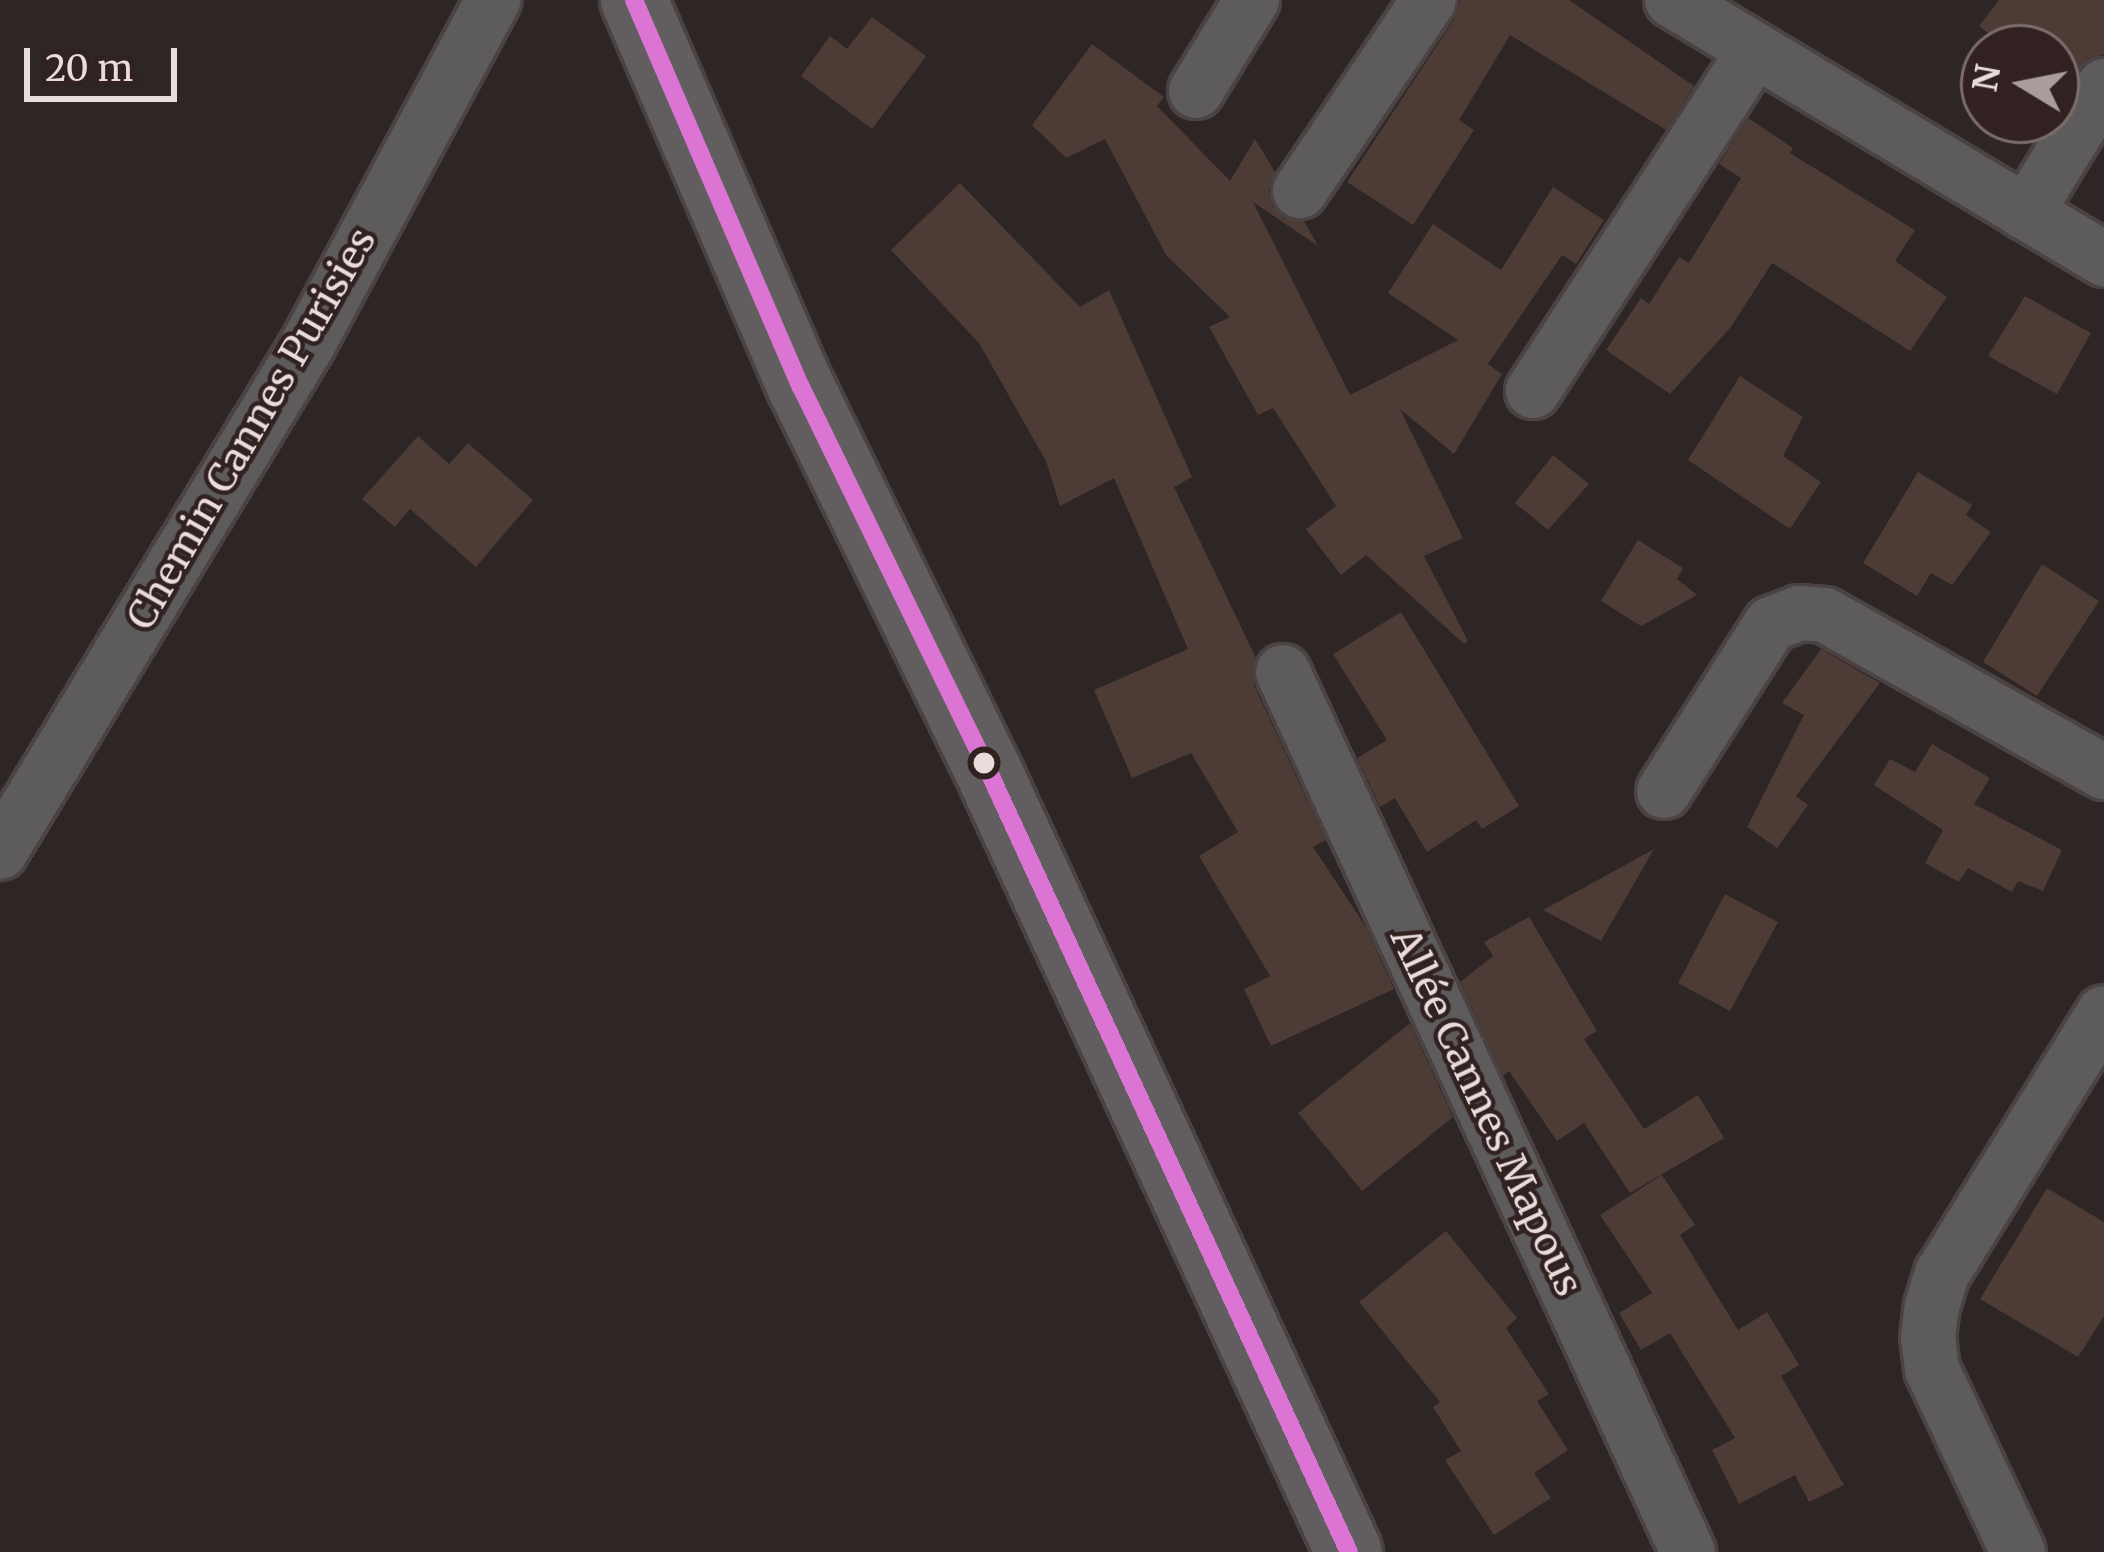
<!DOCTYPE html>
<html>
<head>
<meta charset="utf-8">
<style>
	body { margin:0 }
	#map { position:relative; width:2104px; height:1552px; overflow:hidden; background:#2e2525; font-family:Merriweather,serif }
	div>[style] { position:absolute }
	.building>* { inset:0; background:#4d3b36 }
	.roads { filter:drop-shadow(3px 0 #4b4343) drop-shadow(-3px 0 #4b4343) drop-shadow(0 3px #4b4343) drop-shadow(0 -3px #4b4343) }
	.minor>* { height:54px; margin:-27px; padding:0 27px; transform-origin:27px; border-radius:27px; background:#5e5b5c }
	.secondary>* { height:66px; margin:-33px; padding:0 33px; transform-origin:33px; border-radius:33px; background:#625d5f }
	.bus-1>* { height:18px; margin:-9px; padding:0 9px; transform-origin:9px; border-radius:9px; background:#db74d3 }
	.dots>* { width:33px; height:33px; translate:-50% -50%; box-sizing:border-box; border:6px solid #322121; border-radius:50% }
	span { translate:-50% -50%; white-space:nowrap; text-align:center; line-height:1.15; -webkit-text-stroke:9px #322121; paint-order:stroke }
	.street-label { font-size:39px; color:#e9dcdc }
	.north { position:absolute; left:1960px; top:24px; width:120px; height:120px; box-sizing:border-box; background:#322121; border:3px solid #7b6c6c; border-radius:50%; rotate:280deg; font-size:33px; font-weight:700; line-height:48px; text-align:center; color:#e9dcdc }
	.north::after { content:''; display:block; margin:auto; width:42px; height:54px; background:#a89c9c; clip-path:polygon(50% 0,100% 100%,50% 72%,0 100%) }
	.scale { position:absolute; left:24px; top:48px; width:153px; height:54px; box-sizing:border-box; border:6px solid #e9dcdc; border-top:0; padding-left:15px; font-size:36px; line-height:42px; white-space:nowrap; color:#e9dcdc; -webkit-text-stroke:9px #322121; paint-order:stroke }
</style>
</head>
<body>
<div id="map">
	<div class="building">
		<div style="clip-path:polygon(1460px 0,1569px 0,1694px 86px,1666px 130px,1510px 35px,1459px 120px,1474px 130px,1413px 225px,1347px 182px,1455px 18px)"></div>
		<div style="clip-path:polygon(1999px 0,2104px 0,2104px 55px,2088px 59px,2064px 91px,2056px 85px,2056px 48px,2008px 48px,1979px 26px)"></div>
		<div style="clip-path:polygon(872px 17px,926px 56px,872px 129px,801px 76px,830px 36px,847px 49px)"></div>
		<div style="clip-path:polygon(1092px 44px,1164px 97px,1157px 106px,1230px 181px,1255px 139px,1275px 172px,1269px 190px,1272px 206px,1283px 218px,1304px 221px,1318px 246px,1253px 202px,1350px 395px,1458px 340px,1388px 293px,1433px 224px,1501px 270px,1553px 187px,1604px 220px,1576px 264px,1562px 255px,1488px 364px,1502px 374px,1454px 454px,1400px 409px,1463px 538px,1424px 556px,1468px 641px,1464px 644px,1366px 555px,1341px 575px,1306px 529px,1336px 506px,1273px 408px,1258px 415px,1209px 327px,1230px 317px,1166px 255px,1105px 139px,1066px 158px,1032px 125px)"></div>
		<div style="clip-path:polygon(1748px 118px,1793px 148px,1790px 153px,1915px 230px,1895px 261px,1947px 297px,1910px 351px,1772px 263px,1731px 327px,1670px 394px,1606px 350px,1641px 298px,1649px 304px,1679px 257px,1689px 263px,1741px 178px,1719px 164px)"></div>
		<div style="clip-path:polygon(960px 183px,1080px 307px,1109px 290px,1192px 477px,1174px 487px,1256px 658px,1254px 685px,1326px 840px,1313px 847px,1366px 927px,1394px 989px,1271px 1046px,1244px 989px,1270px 976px,1199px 856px,1238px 832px,1191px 753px,1132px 778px,1094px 690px,1188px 649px,1114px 478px,1060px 506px,1046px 461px,979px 343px,891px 250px)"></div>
		<div style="clip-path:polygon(2025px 296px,2091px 333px,2057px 394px,1988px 356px)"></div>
		<div style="clip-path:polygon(1740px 376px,1803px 417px,1783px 456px,1821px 482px,1790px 529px,1688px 460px)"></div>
		<div style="clip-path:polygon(418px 436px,449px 464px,468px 443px,533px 500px,476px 567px,410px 509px,395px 527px,362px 499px)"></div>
		<div style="clip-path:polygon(1553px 455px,1589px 484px,1548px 530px,1515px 503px)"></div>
		<div style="clip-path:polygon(1918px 472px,1972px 505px,1966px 515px,1991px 532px,1952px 585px,1931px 573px,1917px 596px,1863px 563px)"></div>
		<div style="clip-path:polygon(1638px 540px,1683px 568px,1677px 579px,1697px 595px,1641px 626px,1601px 601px)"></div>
		<div style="clip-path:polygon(2042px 564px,2099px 601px,2037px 696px,1983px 662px)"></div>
		<div style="clip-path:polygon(1401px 612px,1519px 806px,1482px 829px,1476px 820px,1427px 852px,1395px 798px,1380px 807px,1357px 758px,1387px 740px,1333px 654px)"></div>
		<div style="clip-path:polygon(1821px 649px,1880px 683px,1796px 796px,1808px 805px,1777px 848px,1747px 827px,1804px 715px,1782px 703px)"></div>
		<div style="clip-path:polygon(1932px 744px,1990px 778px,1974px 804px,2062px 850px,2043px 891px,2018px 881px,2012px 892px,1968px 868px,1959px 882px,1925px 863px,1943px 830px,1874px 785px,1890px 759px,1915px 772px)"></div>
		<div style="clip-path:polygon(1654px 849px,1601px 941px,1543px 910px)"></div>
		<div style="clip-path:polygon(1725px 894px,1778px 922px,1730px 1011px,1678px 983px)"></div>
		<div style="clip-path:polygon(1529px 917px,1597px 1031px,1584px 1039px,1644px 1129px,1698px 1095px,1724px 1138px,1630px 1193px,1584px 1123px,1557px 1141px,1509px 1071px,1503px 1076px,1460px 982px,1493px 956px,1484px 942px)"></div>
		<div style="clip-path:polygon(1410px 1023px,1453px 1117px,1362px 1191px,1298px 1113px)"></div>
		<div style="clip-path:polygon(1662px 1175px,1695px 1225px,1680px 1235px,1738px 1330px,1767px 1312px,1799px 1365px,1781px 1376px,1844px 1485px,1809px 1502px,1795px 1475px,1739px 1504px,1712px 1450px,1735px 1438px,1701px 1383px,1670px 1333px,1641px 1350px,1619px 1313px,1652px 1293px,1600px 1215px)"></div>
		<div style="clip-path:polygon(2047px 1188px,2104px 1222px,2104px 1316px,2078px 1357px,1980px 1299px)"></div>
		<div style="clip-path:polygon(1446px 1231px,1517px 1318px,1506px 1328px,1549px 1394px,1537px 1401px,1568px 1450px,1534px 1473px,1551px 1498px,1494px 1535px,1445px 1460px,1461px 1451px,1433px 1407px,1440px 1402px,1359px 1302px)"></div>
	</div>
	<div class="roads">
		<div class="minor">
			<div style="left:1672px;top:0;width:504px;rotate:30.94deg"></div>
			<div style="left:1196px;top:91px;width:107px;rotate:-58.4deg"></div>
			<div style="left:1300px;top:191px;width:230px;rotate:-56deg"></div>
			<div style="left:2026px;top:213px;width:149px;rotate:-58.4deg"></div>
			<div style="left:1533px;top:391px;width:407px;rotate:-56.9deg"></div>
			<div style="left:1283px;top:672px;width:969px;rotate:65.29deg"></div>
			<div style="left:1664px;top:791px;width:198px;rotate:-57.4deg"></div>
			<div style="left:1771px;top:624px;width:30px;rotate:-21deg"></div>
			<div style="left:1799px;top:613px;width:26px;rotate:4deg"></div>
			<div style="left:1825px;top:615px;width:320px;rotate:29.4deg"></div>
			<div style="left:0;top:852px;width:594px;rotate:-58.77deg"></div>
			<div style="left:308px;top:344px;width:391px;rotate:-61.7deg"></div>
			<div style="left:2018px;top:1552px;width:202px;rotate:-115.2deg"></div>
			<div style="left:1932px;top:1369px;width:32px;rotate:-97deg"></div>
			<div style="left:1928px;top:1337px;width:31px;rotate:-83deg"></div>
			<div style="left:1932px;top:1306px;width:34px;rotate:-73deg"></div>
			<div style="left:1942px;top:1274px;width:307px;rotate:-58.2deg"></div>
		</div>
		<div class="secondary">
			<div style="left:634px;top:0;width:421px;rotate:66.7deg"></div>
			<div style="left:801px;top:387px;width:438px;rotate:64deg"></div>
			<div style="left:993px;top:781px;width:849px;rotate:65.22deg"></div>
		</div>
	</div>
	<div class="bus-1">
		<div style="left:634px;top:0;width:421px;rotate:66.7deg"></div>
		<div style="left:801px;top:387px;width:438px;rotate:64deg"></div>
		<div style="left:993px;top:781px;width:849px;rotate:65.22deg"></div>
	</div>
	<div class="dots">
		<div style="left:984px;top:763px;background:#e9dcdc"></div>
	</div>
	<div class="street-label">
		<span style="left:252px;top:429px;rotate:-60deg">Chemin Cannes Purisies</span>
		<span style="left:1486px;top:1112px;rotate:65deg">Allée Cannes Mapous</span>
	</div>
	<div class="north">N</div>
	<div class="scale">20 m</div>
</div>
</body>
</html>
